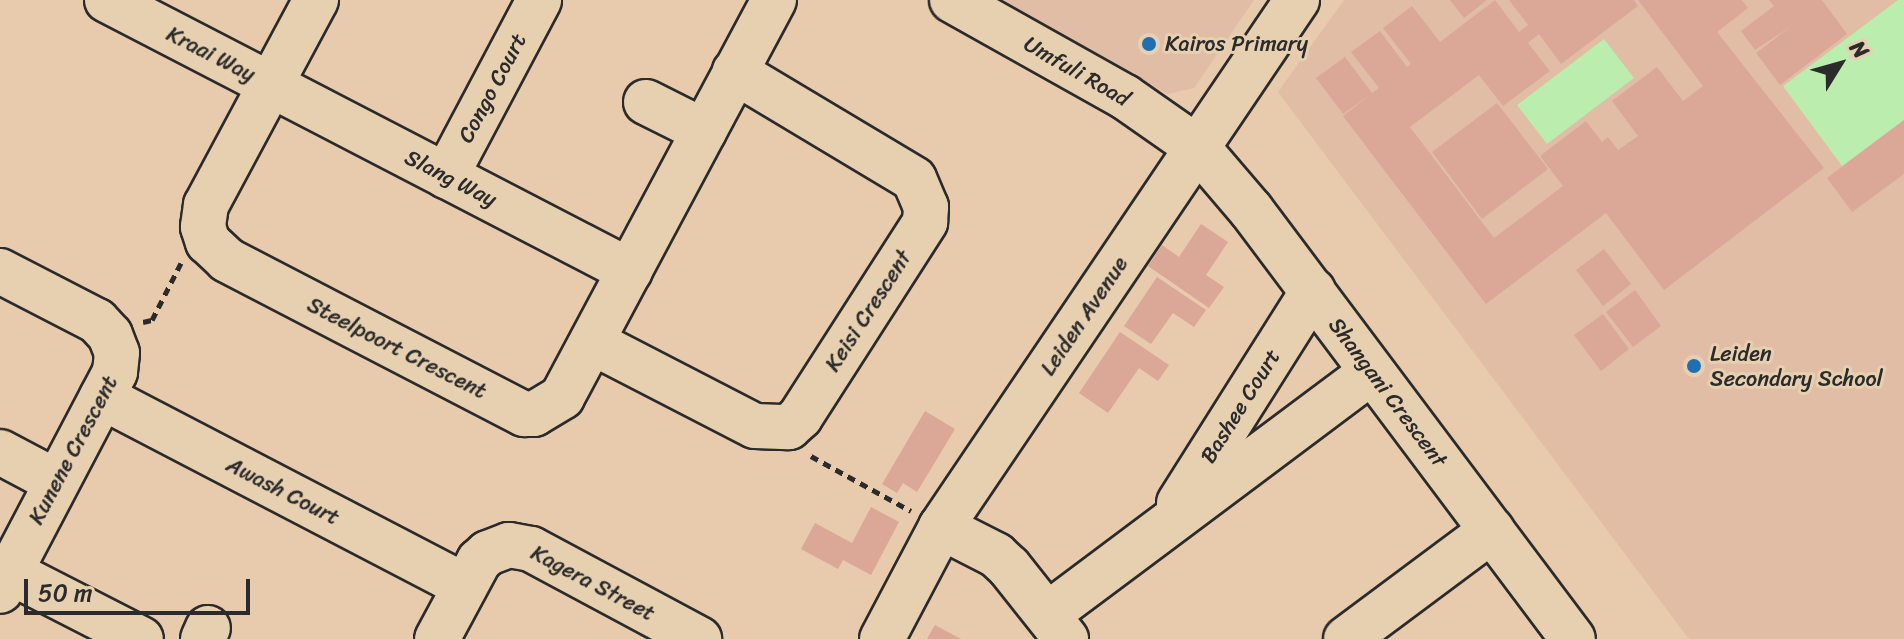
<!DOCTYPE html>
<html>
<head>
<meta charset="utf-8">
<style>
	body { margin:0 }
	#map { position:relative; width:1904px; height:639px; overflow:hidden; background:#e8caad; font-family:Sriracha,sans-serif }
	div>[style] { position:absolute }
	.built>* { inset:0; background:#e0bda4 }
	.green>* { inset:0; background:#baedae }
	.building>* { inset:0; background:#dba897 }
	.path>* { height:5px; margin-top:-2.5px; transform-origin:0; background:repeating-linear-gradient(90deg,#2b2b2b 0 8px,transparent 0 14px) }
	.roads { filter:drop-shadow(2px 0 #2b2b2b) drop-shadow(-2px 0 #2b2b2b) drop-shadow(0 2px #2b2b2b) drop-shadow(0 -2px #2b2b2b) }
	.minor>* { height:44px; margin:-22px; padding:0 22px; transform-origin:22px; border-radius:22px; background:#e7d0b0 }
	.dots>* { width:22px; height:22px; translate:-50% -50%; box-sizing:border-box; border:4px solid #e7d0b0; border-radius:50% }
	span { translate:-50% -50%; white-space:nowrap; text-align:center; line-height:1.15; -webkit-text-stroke:6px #e7d0b0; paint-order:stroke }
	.poi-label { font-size:22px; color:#2b2b2b }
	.left { translate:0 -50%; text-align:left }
	.street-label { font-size:22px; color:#2b2b2b }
	.north { position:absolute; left:1800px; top:24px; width:80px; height:80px; -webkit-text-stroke:6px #e7d0b0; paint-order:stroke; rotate:53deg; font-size:22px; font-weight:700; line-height:32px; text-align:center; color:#2b2b2b }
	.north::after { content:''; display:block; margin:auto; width:28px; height:36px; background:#2b2b2b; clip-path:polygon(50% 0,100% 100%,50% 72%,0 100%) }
	.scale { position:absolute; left:24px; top:579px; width:226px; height:36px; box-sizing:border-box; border:4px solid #2b2b2b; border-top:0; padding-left:10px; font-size:24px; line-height:28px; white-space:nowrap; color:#2b2b2b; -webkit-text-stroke:6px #e7d0b0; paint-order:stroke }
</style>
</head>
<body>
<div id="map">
	<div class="built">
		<div style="clip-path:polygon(991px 0,1254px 0,1194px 88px,1168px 94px)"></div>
		<div style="clip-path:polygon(1344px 0,1904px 0,1904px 639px,1689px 639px,1278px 92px)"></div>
	</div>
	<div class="green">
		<div style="clip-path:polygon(1898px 0,1904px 0,1904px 120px,1842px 166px,1783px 86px)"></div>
		<div style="clip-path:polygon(1604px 39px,1634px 78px,1547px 144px,1517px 105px)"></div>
	</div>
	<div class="building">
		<div style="clip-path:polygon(1450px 0,1487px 0,1464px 18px)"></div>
		<div style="clip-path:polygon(1495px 0,1519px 32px,1528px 25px,1509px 0,1634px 0,1638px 6px,1561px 64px,1539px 34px,1528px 43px,1550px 71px,1503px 106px,1479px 75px,1410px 127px,1494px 238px,1563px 186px,1540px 156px,1586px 121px,1602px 142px,1608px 137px,1618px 150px,1638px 136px,1612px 101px,1657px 67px,1683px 101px,1703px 86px,1638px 0,1742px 0,1748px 8px,1717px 32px,1824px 168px,1664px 290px,1606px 213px,1486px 304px,1343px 116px,1370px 95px,1343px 114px,1316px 78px,1345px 57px,1372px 93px,1379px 88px,1351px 52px,1380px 31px,1407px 67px,1411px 64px,1383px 28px,1412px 6px,1440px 42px)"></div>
		<div style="clip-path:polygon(1769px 0,1822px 0,1847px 34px,1780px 85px,1756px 53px,1790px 27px,1755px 50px,1741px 31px,1774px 6px)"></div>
		<div style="clip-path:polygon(1497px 103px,1548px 169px,1482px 219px,1432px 152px)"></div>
		<div style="clip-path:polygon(1904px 120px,1904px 174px,1852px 212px,1827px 178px)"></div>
		<div style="clip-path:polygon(1201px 224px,1228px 242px,1206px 275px,1224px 287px,1209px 308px,1148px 266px,1162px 245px,1179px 257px)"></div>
		<div style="clip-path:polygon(1604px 249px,1631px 284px,1603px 306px,1576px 270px)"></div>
		<div style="clip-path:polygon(1157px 277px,1206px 310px,1194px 327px,1173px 313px,1151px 344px,1124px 326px)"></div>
		<div style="clip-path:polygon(1635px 290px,1661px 326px,1633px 347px,1606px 312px)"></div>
		<div style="clip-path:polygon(1603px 314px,1629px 349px,1601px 371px,1574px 335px)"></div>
		<div style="clip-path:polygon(1120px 332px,1169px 365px,1158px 381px,1139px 368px,1108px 413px,1079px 393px)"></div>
		<div style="clip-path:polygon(925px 411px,955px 429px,917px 492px,903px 483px,897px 493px,882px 484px)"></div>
		<div style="clip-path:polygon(871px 507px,899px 522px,871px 575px,843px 560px,838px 569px,801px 549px,815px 523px,852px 543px)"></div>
		<div style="clip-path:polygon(935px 625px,961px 639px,927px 639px)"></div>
	</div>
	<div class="path">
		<div style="left:143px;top:322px;width:9px;rotate:-13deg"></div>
		<div style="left:152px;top:320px;width:64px;rotate:-63deg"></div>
		<div style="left:811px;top:456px;width:114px;rotate:28.8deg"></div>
	</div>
	<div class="roads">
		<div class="minor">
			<div style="left:107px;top:0;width:589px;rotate:27.39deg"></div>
			<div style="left:316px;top:0;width:233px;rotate:118.2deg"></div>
			<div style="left:206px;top:205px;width:22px;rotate:98deg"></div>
			<div style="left:203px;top:227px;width:16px;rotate:72deg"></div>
			<div style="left:208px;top:242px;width:26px;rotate:43deg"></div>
			<div style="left:227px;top:260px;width:335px;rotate:27.4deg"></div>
			<div style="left:524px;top:414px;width:10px"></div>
			<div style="left:534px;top:414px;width:33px;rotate:-31deg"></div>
			<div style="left:562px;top:397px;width:450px;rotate:-61.9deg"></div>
			<div style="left:952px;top:0;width:198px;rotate:29.3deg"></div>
			<div style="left:1125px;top:97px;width:89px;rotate:34.9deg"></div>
			<div style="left:1198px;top:148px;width:82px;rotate:49.5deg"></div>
			<div style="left:1251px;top:210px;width:536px;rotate:53.11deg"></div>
			<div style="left:646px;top:102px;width:65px;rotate:26.6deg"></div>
			<div style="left:446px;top:176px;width:199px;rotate:-62.1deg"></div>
			<div style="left:0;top:271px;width:109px;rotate:27.3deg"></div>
			<div style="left:97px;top:321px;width:19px;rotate:47deg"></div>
			<div style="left:110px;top:335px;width:19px;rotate:69deg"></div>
			<div style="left:117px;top:353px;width:19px;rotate:96deg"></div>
			<div style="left:115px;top:372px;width:247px;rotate:117.7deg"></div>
			<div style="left:592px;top:342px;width:183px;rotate:27.3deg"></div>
			<div style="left:755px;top:426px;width:34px;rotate:2deg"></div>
			<div style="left:789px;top:427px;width:15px;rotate:-42deg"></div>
			<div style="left:800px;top:417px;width:232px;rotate:-57.3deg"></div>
			<div style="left:925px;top:222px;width:15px;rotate:-86deg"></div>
			<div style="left:926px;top:207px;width:30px;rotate:-113deg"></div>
			<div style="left:914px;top:179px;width:209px;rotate:-149.1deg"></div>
			<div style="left:102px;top:397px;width:409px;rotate:27.5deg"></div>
			<div style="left:0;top:452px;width:62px;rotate:27.8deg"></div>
			<div style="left:1179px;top:503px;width:251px;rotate:-57.7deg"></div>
			<div style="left:941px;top:527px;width:62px;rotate:27deg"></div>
			<div style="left:996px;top:555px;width:18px;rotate:43deg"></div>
			<div style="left:1009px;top:567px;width:92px;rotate:51.6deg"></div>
			<div style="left:10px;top:572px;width:147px;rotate:27.1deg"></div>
			<div style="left:1048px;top:614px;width:404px;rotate:-36.8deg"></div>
			<div style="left:203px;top:639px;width:12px;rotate:-66deg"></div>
			<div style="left:437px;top:639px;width:89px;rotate:-61.7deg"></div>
			<div style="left:479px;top:561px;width:12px;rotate:-42deg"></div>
			<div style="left:488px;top:553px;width:22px;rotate:-21deg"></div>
			<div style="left:509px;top:545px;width:22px;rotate:10deg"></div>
			<div style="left:531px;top:549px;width:191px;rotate:28.2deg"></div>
			<div style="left:882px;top:639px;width:127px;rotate:-62.2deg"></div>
			<div style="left:941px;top:527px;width:636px;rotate:-55.96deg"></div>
			<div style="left:1346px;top:639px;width:182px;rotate:-36.7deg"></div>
		</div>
	</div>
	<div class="dots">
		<div style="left:1149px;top:44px;background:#1f6fb2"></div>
		<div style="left:1694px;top:366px;background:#1f6fb2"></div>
	</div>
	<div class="poi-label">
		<span class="left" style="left:1165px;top:44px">Kairos Primary</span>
		<span class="left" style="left:1710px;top:366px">Leiden<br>Secondary School</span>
	</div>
	<div class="street-label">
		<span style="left:211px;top:54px;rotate:27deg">Kraai Way</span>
		<span style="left:1077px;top:71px;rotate:30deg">Umfuli Road</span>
		<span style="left:492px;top:88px;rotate:-62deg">Congo Court</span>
		<span style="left:451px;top:178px;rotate:27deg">Slang Way</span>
		<span style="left:868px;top:311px;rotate:-57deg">Keisi Crescent</span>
		<span style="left:1084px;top:316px;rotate:-56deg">Leiden Avenue</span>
		<span style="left:397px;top:348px;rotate:27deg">Steelpoort Crescent</span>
		<span style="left:1388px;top:392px;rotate:53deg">Shangani Crescent</span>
		<span style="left:1240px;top:406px;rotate:-58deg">Bashee Court</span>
		<span style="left:73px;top:450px;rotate:-62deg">Kunene Crescent</span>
		<span style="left:283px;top:491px;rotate:27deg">Awash Court</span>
		<span style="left:593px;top:583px;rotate:28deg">Kagera Street</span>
	</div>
	<div class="north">N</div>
	<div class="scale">50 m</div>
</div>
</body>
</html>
